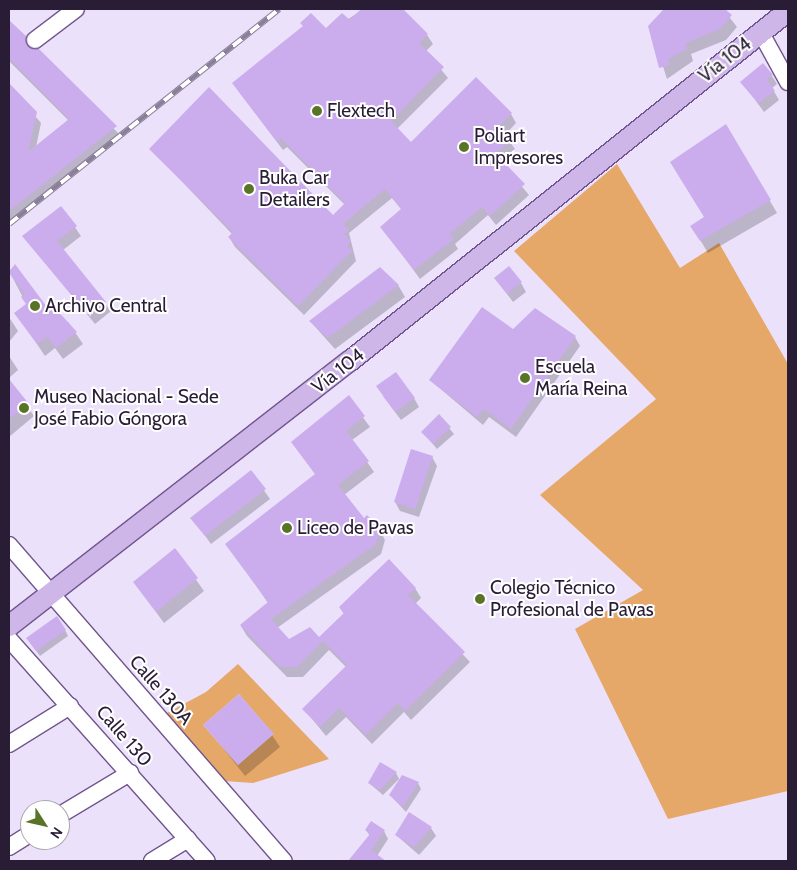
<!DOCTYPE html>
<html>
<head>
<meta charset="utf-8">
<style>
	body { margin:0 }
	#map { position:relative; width:797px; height:870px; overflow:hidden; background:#ece1fb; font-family:Cabin,sans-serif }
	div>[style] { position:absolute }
	.green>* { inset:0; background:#e5a869 }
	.shadow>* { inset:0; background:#0003 }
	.building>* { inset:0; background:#cbaded }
	.roads { filter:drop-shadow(1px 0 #71558e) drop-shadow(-1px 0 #71558e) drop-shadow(0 1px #71558e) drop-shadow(0 -1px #71558e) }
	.minor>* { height:16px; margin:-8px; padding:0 8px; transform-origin:8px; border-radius:8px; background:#fff }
	.major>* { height:20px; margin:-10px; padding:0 10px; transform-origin:10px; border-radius:10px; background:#ceb6e8 }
	.rail>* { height:5.5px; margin-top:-2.75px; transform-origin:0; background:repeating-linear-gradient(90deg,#fff 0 11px,#8a7f98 0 22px); box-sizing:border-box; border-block:1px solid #8a7f98 }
	.dots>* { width:14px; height:14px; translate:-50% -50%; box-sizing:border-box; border:2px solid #fff; border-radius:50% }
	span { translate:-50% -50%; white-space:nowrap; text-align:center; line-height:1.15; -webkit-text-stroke:4px #fff; paint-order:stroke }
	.street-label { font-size:19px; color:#291d35 }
	.poi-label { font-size:19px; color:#291d35 }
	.left { translate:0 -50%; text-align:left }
	.frame { position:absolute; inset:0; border:10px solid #291d35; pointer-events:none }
	.north { position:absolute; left:20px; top:800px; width:50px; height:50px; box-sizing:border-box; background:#fff; border:1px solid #a9a5ae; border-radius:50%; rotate:125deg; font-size:14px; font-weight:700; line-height:20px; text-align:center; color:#291d35 }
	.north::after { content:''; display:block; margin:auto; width:18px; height:22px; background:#5a7427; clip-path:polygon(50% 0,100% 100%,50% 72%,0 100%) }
</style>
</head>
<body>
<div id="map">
	<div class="green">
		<div style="clip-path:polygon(617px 164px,680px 268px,719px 243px,788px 364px,788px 791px,668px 819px,575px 629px,643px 590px,540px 495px,656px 399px,514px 251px)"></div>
		<div style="clip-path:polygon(evenodd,238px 664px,329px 759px,253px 783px,224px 781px,167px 713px,206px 692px,238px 664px,239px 694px,273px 734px,238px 765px,203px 725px,239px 694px)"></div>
	</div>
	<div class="shadow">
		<div style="clip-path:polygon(363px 9px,401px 9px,427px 35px,433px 44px,426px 51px,448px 78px,397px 129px,411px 143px,511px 114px,516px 123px,505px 135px,515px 149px,502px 163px,529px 195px,496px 225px,488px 215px,455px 244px,458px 249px,420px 279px,382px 227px,402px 210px,392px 198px,349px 233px,356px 261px,304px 315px,235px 247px,229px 237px,232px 234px,151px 149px,333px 217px,345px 205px,287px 147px,283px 150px,240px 93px)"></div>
		<div style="clip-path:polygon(664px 9px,723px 9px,737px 27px,726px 40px,691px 54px,693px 61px,667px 79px,650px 26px)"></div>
		<div style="clip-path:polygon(9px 22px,121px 136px,9px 224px,9px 85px,41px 123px,36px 147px,69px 121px,9px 61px)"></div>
		<div style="clip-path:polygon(772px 76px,777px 84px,772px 88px,779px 100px,764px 112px,742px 82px)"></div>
		<div style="clip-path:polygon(726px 126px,777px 213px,708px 253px,699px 238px)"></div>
		<div style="clip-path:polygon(61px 207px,81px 236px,63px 250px,111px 311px,95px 324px,24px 237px)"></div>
		<div style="clip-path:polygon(14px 266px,50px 313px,68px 322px,83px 344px,63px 359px,55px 348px,45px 356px,16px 313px,27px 305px,9px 271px)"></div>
		<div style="clip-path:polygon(495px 278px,521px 283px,526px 292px,513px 302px)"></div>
		<div style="clip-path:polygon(398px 285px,405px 297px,335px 349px,310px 321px)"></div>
		<div style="clip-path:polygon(9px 317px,18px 331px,9px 342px)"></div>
		<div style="clip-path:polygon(513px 331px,575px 337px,580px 346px,516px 437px,489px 417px,483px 425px,430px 380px)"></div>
		<div style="clip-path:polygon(9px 356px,18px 370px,9px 378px)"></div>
		<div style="clip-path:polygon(9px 381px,34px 416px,9px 437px)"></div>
		<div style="clip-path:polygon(383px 396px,414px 398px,419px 407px,401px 420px)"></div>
		<div style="clip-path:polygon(348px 397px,370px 427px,352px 440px,374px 472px,344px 495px,364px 520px,379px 529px,385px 540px,381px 554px,277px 628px,288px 640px,319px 638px,344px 614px,340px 608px,415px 588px,421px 598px,415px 604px,470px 662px,411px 720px,404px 712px,372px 744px,346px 717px,326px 736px,304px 709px,346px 667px,329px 650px,303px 677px,287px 677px,247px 636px,241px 626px,268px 603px,227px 544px,316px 475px,292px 442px)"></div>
		<div style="clip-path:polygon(439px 416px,454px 434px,437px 449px,423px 432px)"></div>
		<div style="clip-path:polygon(432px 457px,437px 466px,419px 517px,400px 511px,395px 502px)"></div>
		<div style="clip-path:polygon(251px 472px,270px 499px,211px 544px,192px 518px)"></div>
		<div style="clip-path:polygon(175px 550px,204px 591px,164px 623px,134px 582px)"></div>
		<div style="clip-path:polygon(65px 630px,68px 636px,40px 656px,31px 644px)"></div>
		<div style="clip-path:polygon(205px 725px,272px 735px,280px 747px,245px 776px)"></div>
		<div style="clip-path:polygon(396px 773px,399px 779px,383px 795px,369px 783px)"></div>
		<div style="clip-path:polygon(418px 783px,421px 789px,406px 812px,390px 795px)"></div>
		<div style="clip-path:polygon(431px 828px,436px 836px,419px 855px,396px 835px)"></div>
		<div style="clip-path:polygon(366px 830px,384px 831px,388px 839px,377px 856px,384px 861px,352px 859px,370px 836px)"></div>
	</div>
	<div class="building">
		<div style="clip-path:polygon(361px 9px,403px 9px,428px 34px,419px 43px,444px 67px,391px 121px,411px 142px,476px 77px,512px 113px,498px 127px,511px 139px,496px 154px,525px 184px,490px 216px,482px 207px,449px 234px,454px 239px,414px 270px,380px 227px,401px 209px,385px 189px,343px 224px,349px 230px,344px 234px,351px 241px,347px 246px,352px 251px,298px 306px,228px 237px,233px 232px,149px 149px,209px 87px,333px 215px,345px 203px,281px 138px,277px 142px,232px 83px,303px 26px,300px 23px,311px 13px,326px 28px,342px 13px,350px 20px)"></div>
		<div style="clip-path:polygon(664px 9px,725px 9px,732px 15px,720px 29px,686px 43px,687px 49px,668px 59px,670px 65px,659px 68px,648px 26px)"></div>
		<div style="clip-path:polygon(9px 20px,26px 36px,27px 46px,39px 49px,117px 126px,9px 211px,9px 83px,37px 112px,28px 152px,69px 119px,9px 58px)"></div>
		<div style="clip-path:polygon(763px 63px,773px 75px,767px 79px,775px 91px,758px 103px,740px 82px)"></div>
		<div style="clip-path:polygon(726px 124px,771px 200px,700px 241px,690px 226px,704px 217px,670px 162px)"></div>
		<div style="clip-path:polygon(61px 206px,77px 226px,57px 241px,106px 302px,89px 316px,22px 236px)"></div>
		<div style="clip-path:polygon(15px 264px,50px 311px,55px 308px,77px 332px,56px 348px,47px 337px,37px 344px,14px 313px,26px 304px,21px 297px,25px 294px,9px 273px)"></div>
		<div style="clip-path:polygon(509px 266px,522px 282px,507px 294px,494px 278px)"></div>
		<div style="clip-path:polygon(380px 267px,399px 285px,328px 338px,309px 321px)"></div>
		<div style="clip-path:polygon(482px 307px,513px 329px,535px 308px,576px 336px,511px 429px,484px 409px,477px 417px,429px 380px)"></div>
		<div style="clip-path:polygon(396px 372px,415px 398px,395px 412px,376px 386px)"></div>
		<div style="clip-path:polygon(9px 379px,29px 404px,9px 419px)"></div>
		<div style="clip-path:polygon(349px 395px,365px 416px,346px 431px,369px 461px,338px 485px,364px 518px,367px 515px,380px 529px,376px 544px,271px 619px,289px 639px,310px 627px,319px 637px,344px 613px,339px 607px,389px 559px,416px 588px,408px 595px,465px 652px,405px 711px,398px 703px,366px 735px,339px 708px,320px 727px,302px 709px,347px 665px,323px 641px,297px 667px,280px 667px,240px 625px,268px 602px,225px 544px,315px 474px,291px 442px)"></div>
		<div style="clip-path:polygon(439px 414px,451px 427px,433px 444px,421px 432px)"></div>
		<div style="clip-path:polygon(411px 449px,433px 456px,415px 509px,394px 502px)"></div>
		<div style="clip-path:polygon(251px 470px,266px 489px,205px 536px,190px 518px)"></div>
		<div style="clip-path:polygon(175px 548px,198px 578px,156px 612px,133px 582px)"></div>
		<div style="clip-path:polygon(57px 616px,66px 630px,36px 651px,26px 638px)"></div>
		<div style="clip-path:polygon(239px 694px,274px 734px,238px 765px,203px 725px)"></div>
		<div style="clip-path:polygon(380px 762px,397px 772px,380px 790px,368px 783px)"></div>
		<div style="clip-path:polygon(402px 775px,419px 782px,403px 807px,389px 795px)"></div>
		<div style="clip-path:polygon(409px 812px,432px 827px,414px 847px,395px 835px)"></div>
		<div style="clip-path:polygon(371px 821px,385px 830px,371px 850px,386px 861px,348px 861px,370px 834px,365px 830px)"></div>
	</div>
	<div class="roads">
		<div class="minor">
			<div style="left:761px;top:33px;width:56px;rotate:61.1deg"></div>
			<div style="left:35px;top:40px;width:51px;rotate:-37.1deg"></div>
			<div style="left:9px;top:545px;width:419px;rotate:49deg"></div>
			<div style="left:9px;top:639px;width:297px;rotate:48.3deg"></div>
			<div style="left:9px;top:744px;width:72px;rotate:-31.9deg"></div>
			<div style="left:60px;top:815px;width:82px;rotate:-31deg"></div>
			<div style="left:9px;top:847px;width:25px;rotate:-32deg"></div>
			<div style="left:152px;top:861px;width:42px;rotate:-31.4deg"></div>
		</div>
		<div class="major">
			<div style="left:9px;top:626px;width:432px;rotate:-37.9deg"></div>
			<div style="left:350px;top:361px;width:561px;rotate:-38.63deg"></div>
		</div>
	</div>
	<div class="rail">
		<div style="left:9px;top:224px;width:345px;rotate:-38.5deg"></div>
	</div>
	<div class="dots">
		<div style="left:317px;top:111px;background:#5a7427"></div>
		<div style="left:464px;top:147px;background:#5a7427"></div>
		<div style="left:249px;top:189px;background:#5a7427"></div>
		<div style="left:35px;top:306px;background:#5a7427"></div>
		<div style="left:525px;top:378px;background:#5a7427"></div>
		<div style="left:24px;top:408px;background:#5a7427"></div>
		<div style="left:287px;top:528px;background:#5a7427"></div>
		<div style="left:480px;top:599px;background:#5a7427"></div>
	</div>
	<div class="street-label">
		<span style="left:725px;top:60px;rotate:-38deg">Vía 104</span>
		<span style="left:338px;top:371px;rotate:-38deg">Vía 104</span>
		<span style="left:161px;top:690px;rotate:49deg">Calle 130A</span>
		<span style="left:124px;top:736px;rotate:49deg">Calle 130</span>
	</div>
	<div class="poi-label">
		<span class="left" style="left:327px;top:111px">Flextech</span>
		<span class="left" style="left:474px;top:147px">Poliart<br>Impresores</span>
		<span class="left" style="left:259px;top:189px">Buka Car<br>Detailers</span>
		<span class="left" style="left:45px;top:306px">Archivo Central</span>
		<span class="left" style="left:535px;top:378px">Escuela<br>María Reina</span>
		<span class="left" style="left:34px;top:408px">Museo Nacional - Sede<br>José Fabio Góngora</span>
		<span class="left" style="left:297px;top:528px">Liceo de Pavas</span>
		<span class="left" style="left:490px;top:599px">Colegio Técnico<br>Profesional de Pavas</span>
	</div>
	<div class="frame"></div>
	<div class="north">N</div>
</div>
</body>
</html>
